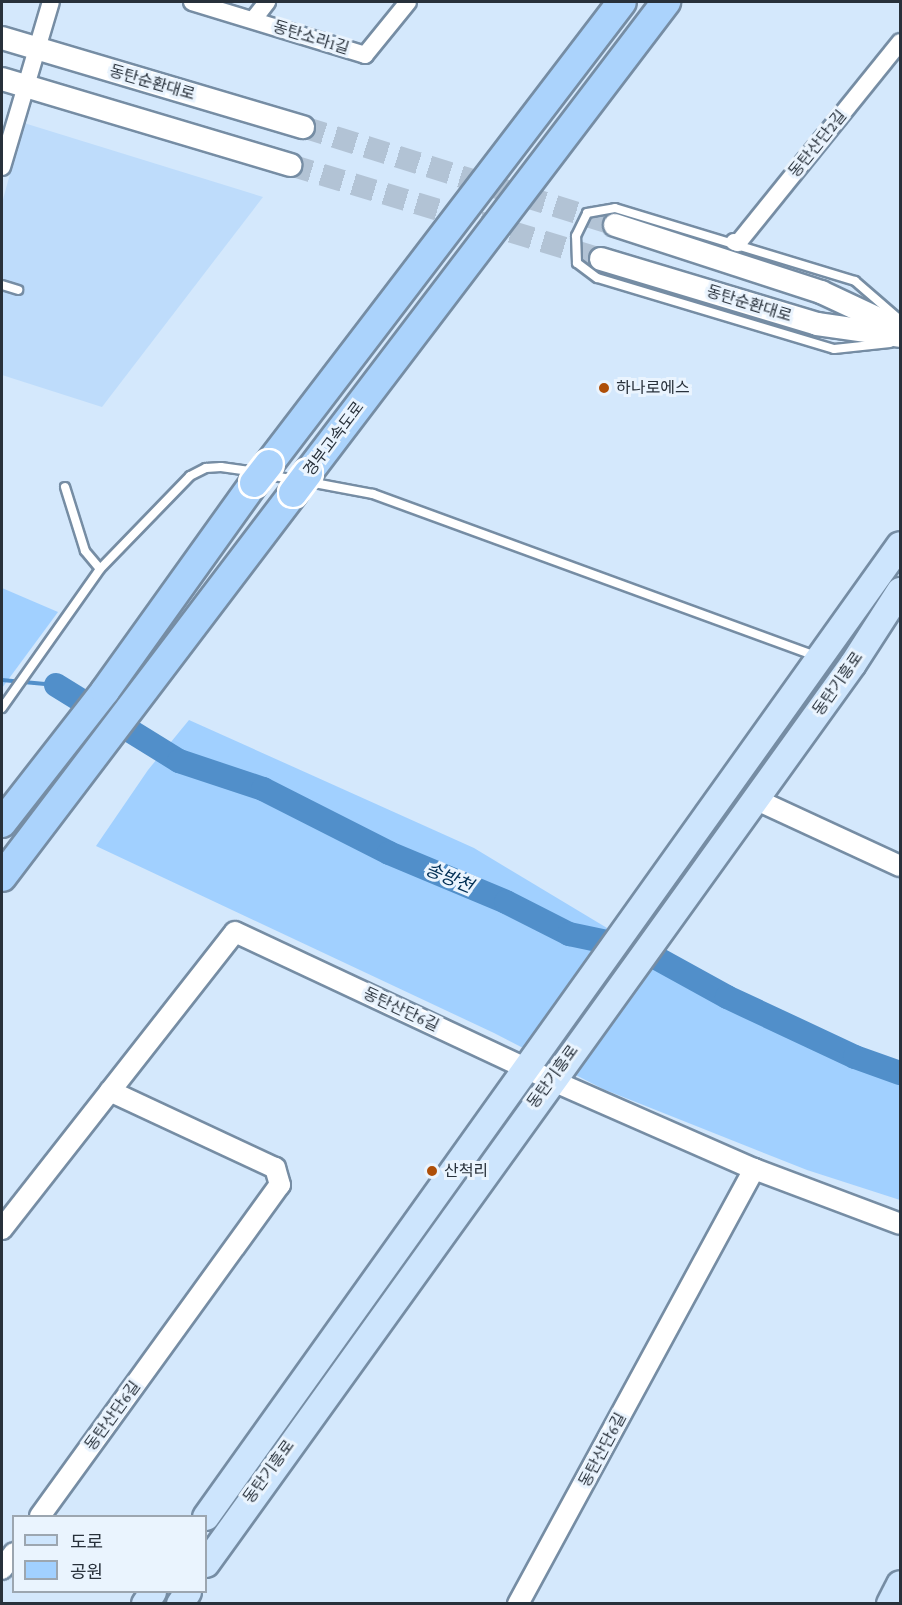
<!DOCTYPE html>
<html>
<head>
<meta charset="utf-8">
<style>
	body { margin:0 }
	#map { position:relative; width:902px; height:1605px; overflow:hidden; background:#d4e8fc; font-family:"Crimson Pro","Noto Sans KR",serif }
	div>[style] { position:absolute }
	.built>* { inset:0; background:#bedcfb }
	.green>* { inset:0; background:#a1d0ff }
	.stream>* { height:4px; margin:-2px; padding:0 2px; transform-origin:2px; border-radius:2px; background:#518fca }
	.river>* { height:24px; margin:-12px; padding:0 12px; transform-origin:12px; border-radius:12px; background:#518fca }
	.secondary-tunnel>* { height:22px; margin-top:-11px; transform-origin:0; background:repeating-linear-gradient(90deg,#b2c3d5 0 22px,transparent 0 33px) }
	.roads { filter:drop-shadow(2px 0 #768da4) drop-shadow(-2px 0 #768da4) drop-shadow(0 2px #768da4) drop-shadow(0 -2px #768da4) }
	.service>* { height:8px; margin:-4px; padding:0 4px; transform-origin:4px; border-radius:4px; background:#fff }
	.minor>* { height:16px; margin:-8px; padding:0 8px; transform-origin:8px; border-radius:8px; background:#fff }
	.tertiary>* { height:20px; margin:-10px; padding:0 10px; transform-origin:10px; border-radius:10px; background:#fff }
	.secondary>* { height:22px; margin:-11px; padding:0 11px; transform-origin:11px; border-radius:11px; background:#fff }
	.primary>* { height:26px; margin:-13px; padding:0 13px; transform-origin:13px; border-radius:13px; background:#cde5fd }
	.motorway>* { height:28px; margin:-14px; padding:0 14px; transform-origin:14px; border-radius:14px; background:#abd3fc }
	.bridges { filter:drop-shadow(2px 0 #fff) drop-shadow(-2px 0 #fff) drop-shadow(0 2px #fff) drop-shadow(0 -2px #fff) }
	.motorway-bridge>* { height:28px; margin:-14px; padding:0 14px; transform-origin:14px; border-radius:14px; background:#abd3fc }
	.dots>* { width:16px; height:16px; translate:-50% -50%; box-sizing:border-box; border:3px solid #eaf4fe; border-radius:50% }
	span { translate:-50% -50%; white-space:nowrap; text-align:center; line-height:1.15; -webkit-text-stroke:6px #eaf4fe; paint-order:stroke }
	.street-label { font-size:16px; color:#28313b }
	.poi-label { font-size:16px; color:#28313b }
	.left { translate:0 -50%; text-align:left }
	.water-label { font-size:18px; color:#002e54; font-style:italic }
	.frame { position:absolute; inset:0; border:3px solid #28313b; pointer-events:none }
	.legend { position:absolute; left:12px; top:1515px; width:195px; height:78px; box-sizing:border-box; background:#eaf4fe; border:2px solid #9ca6b0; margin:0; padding:8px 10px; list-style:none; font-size:18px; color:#28313b }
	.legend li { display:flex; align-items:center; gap:12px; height:30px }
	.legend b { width:30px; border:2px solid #9ca6b0 }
</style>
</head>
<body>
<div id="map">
	<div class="built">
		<div style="clip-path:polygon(24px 123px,263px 197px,102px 407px,2px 375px,2px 203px)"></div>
	</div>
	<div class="green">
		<div style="clip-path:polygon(2px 588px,58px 612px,2px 688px)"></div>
		<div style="clip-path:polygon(189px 720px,474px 848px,662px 961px,900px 1075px,900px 1200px,807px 1170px,603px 1089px,494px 1033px,96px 846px,148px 770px)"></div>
	</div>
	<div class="stream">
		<div style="left:2px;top:680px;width:54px;rotate:5.3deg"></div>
	</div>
	<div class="river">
		<div style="left:56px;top:685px;width:145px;rotate:31.7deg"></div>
		<div style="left:179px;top:761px;width:89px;rotate:18.4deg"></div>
		<div style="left:263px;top:789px;width:141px;rotate:26.9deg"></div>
		<div style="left:389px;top:853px;width:127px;rotate:22.7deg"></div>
		<div style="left:506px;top:902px;width:71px;rotate:26.9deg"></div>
		<div style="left:569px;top:934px;width:73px;rotate:11.9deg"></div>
		<div style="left:640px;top:949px;width:99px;rotate:28.9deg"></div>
		<div style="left:727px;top:997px;width:141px;rotate:25.1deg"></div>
		<div style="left:855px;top:1057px;width:48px;rotate:19.6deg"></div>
	</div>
	<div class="secondary-tunnel">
		<div style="left:303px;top:127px;width:327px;rotate:17.4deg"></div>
		<div style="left:290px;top:165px;width:325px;rotate:16.8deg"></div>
	</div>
	<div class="roads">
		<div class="service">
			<div style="left:2px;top:285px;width:17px;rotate:17deg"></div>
			<div style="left:890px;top:343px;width:56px;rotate:173.9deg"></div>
			<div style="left:834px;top:349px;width:247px;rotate:-163.3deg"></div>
			<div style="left:597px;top:278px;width:25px;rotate:-143deg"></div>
			<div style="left:577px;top:263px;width:27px;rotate:-92deg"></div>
			<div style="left:576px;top:236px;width:25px;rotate:-64deg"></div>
			<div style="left:587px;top:213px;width:28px;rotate:-10deg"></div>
			<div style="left:615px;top:208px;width:251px;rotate:16.9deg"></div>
			<div style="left:855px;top:281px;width:60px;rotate:40.9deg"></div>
			<div style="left:268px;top:475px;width:28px;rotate:10deg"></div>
			<div style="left:309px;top:482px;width:65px;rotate:10.6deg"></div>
			<div style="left:373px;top:494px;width:471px;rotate:20.1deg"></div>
			<div style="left:65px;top:487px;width:67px;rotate:72.6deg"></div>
			<div style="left:85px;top:551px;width:23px;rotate:50deg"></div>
			<div style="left:100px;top:569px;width:129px;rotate:-45.9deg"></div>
			<div style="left:190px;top:476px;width:18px;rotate:-27deg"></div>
			<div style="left:206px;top:468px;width:15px;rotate:-4deg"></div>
			<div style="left:221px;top:467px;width:34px;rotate:8deg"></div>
			<div style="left:2px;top:708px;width:170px;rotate:-54.8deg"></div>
		</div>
		<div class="minor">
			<div style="left:192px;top:2px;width:181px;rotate:17deg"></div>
			<div style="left:365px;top:55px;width:68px;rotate:-50.9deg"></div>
			<div style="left:253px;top:20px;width:23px;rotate:-52deg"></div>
			<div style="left:2px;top:167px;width:172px;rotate:-73.5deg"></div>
			<div style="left:734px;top:242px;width:4px;rotate:14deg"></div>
			<div style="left:738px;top:243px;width:258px;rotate:-51.1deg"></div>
		</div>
		<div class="tertiary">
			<div style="left:755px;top:799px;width:160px;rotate:24.8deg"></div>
			<div style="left:2px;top:1229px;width:377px;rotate:-51.9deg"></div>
			<div style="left:235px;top:932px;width:349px;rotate:25.1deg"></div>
			<div style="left:551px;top:1080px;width:222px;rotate:23.7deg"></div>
			<div style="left:754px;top:1169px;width:156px;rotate:20.6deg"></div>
			<div style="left:40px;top:1516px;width:409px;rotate:-54.1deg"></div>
			<div style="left:280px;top:1185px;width:18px;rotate:-106deg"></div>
			<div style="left:275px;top:1168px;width:182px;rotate:-155deg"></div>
			<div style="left:2px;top:1569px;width:20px;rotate:-53deg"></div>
			<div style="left:518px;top:1604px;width:495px;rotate:-61.5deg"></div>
		</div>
		<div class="secondary">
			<div style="left:2px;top:38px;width:314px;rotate:16.5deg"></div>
			<div style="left:2px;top:79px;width:301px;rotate:16.6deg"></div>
			<div style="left:615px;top:225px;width:217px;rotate:18deg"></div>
			<div style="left:821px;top:292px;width:87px;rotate:25.1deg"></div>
			<div style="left:601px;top:259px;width:226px;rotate:16.7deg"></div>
			<div style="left:817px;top:324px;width:84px;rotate:8.2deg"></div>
		</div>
		<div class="primary">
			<div style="left:206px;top:1517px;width:1194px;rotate:-54.47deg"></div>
			<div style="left:206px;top:1564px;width:1108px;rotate:-54.29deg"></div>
			<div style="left:853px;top:664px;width:87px;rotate:-57.2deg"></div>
			<div style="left:145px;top:1604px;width:14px;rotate:-56deg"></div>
			<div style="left:180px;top:1604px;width:14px;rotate:-56deg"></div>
			<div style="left:890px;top:1604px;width:22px;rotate:-63deg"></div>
		</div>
		<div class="motorway">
			<div style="left:269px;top:464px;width:581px;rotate:-52.62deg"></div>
			<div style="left:308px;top:473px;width:592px;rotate:-52.76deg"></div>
			<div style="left:2px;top:823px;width:167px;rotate:-52deg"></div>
			<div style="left:105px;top:691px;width:256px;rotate:-54.4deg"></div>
			<div style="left:2px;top:877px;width:482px;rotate:-52.8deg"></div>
		</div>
	</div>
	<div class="bridges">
		<div class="motorway-bridge">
			<div style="left:254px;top:483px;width:24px;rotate:-52deg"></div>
			<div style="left:293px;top:493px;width:25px;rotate:-53deg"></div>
		</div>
	</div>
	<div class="dots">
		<div style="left:604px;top:388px;background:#ae4e07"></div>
		<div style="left:432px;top:1171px;background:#ae4e07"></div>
	</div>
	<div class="street-label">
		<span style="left:311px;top:38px;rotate:17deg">동탄소라1길</span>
		<span style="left:152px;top:83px;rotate:16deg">동탄순환대로</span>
		<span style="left:818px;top:144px;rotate:-51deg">동탄산단2길</span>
		<span style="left:749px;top:304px;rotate:17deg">동탄순환대로</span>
		<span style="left:334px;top:439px;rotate:-53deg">경부고속도로</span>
		<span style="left:838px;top:684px;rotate:-55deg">동탄기흥로</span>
		<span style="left:401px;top:1010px;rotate:25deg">동탄산단6길</span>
		<span style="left:553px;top:1077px;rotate:-54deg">동탄기흥로</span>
		<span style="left:113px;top:1416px;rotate:-54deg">동탄산단6길</span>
		<span style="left:603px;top:1450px;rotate:-62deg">동탄산단6길</span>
		<span style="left:269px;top:1472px;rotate:-54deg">동탄기흥로</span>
	</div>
	<div class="poi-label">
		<span class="left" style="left:616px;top:388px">하나로에스</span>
		<span class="left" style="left:444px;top:1171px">산척리</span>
	</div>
	<div class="water-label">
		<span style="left:449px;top:878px;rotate:23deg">송방천</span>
	</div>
	<div class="frame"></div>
	<ul class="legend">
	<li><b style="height:8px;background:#cde5fd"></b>도로</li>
	<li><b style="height:16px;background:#a1d0ff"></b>공원</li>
	</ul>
</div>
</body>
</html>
